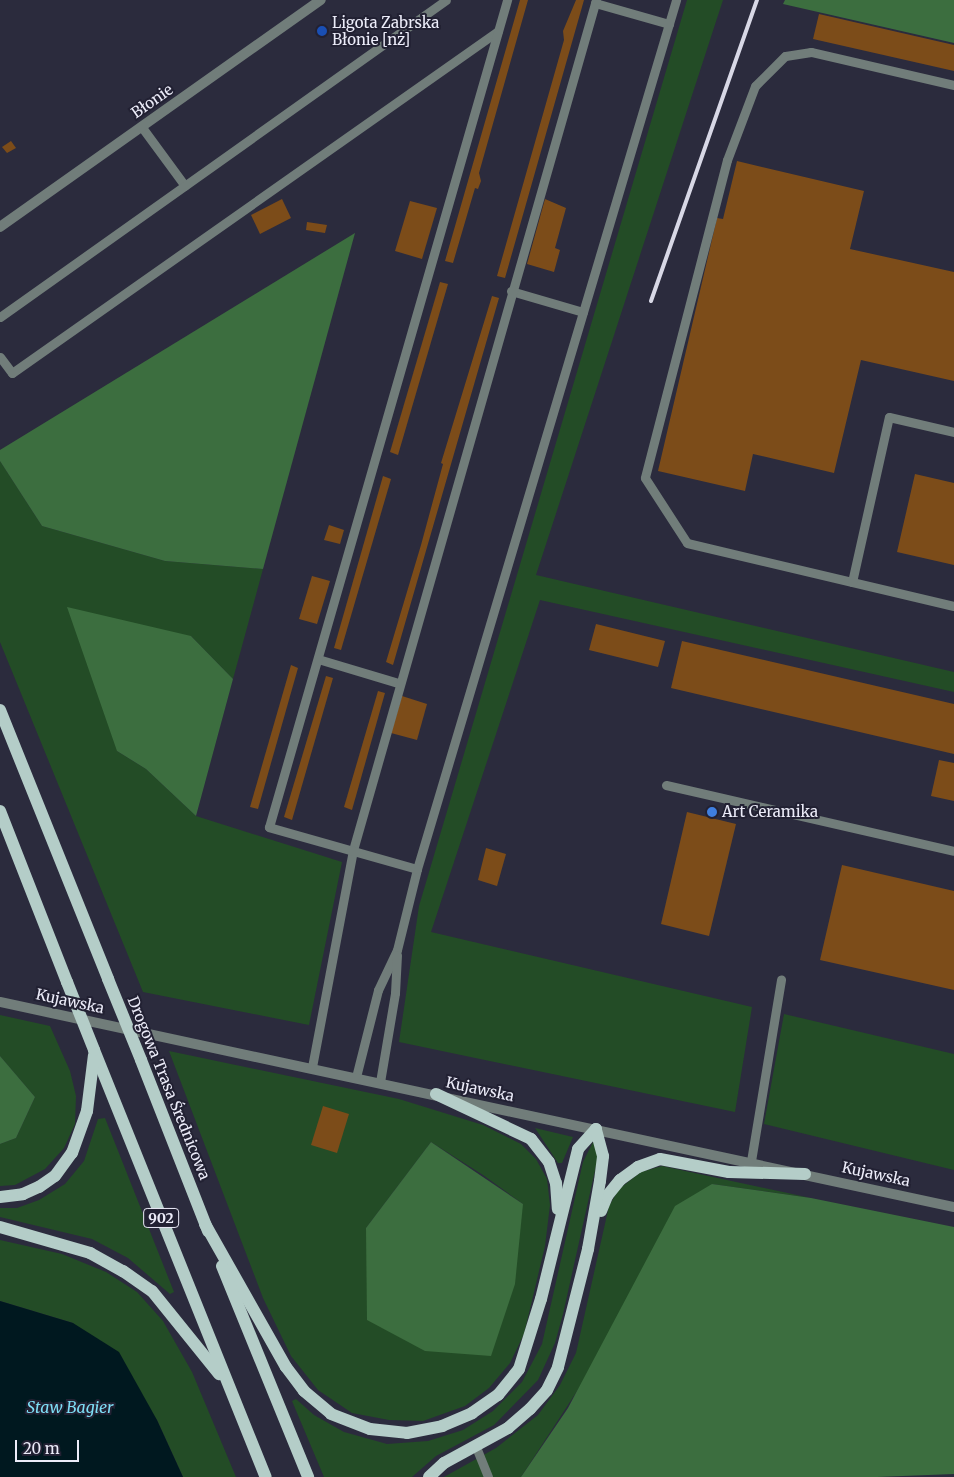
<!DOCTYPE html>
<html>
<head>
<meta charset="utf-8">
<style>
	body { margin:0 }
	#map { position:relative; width:954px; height:1477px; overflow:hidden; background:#2b2b3d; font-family:Merriweather,serif }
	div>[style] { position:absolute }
	.green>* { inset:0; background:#234c26 }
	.forest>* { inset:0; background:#3c6e3f }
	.water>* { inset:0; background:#00181f }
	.building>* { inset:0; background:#7c4c19 }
	.service>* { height:9px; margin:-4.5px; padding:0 4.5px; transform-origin:4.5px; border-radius:4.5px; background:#717d7a }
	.tertiary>* { height:10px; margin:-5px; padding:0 5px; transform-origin:5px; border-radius:5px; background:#717d7a }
	.primary>* { height:12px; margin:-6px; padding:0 6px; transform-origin:6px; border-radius:6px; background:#b4cdc8 }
	.rail>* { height:4px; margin:-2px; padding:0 2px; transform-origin:2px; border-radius:2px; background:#d8d8e6 }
	.primary-bridge>* { height:12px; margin:-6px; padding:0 6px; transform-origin:6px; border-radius:6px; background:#b4cdc8 }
	.dots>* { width:14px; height:14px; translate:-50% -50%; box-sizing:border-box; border:2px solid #222133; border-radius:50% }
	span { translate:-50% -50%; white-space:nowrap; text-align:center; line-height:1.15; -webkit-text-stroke:4px #222133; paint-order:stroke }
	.shield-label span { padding:1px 4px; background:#222133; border:1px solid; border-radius:4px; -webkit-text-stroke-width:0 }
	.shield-label { font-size:14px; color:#ececf9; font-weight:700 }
	.poi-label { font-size:15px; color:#ececf9 }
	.left { translate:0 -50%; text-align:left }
	.street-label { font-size:15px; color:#ececf9 }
	.water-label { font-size:16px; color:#7edef6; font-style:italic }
	.scale { position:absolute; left:15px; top:1440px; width:64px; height:22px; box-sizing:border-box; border:2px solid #ececf9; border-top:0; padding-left:6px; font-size:15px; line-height:18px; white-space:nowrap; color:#ececf9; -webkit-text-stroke:4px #222133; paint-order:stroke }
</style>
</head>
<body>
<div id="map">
	<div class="green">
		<div style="clip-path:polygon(687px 0,723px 0,536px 575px,954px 672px,954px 692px,540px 600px,431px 932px,752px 1007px,735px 1112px,399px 1042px,419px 906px)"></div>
		<div style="clip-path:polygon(0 461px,42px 526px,165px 561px,263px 569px,233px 679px,191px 636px,117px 751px,146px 769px,196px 816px,342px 862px,309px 1025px,143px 992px,0 642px)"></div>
		<div style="clip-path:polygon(784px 1014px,954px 1054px,954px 1170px,764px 1124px)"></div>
		<div style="clip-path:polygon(0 1015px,50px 1026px,70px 1071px,76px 1096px,75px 1124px,64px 1148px,45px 1169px,15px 1185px,0 1186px,0 1144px,16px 1138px,35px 1097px,0 1056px)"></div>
		<div style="clip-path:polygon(evenodd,169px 1051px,399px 1099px,483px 1125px,521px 1144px,536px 1159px,547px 1179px,550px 1205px,545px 1246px,524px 1334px,510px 1363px,489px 1388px,465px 1406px,423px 1421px,389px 1420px,352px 1413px,318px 1390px,291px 1356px,263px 1298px,169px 1051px,431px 1142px,483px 1175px,523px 1204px,366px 1228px,431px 1142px)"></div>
		<div style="clip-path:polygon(105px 1118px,174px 1292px,170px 1294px,128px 1258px,92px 1239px,0 1217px,0 1208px,17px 1208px,39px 1200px,65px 1184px,84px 1161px,98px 1119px)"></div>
		<div style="clip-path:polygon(535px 1128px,573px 1137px,562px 1163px,558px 1163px)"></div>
		<div style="clip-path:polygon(594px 1140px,598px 1157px,563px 1314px,555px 1343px,538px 1380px,494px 1425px,436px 1456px,412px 1477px,324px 1477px,292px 1401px,296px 1399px,314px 1415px,344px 1432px,387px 1444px,428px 1441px,463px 1430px,493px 1411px,522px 1382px,542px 1344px,583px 1162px)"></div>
		<div style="clip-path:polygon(662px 1166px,811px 1198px,712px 1184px,521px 1477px,444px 1477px,496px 1448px,538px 1415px,560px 1385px,576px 1353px,609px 1206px,619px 1189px,641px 1172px)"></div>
		<div style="clip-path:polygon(0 1240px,62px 1254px,106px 1272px,137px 1292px,163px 1321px,192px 1372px,236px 1477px,183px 1477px,157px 1420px,73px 1323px,0 1301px)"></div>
	</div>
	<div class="forest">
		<div style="clip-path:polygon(785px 0,954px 0,954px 43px,783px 4px)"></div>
		<div style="clip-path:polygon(355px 233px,263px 569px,165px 561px,42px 526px,0 461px,0 450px)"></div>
		<div style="clip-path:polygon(67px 607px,191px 636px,233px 679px,196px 816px,146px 769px,117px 751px)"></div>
		<div style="clip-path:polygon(0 1056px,35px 1097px,16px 1138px,0 1144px)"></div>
		<div style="clip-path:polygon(431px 1142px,523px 1204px,515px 1284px,491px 1356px,425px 1351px,367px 1320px,366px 1228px)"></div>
		<div style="clip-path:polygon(712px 1184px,811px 1198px,954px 1227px,954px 1474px,877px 1477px,521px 1477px,568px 1408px,675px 1206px)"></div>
	</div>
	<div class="water">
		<div style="clip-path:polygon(0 1301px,73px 1323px,119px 1352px,157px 1420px,183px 1477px,0 1477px)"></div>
	</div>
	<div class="building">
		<div style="clip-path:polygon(520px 0,528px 0,479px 173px,481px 181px,478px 189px,475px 188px,453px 263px,445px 261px)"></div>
		<div style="clip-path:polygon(576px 0,584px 0,505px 278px,497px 276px,564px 40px,563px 31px)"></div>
		<div style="clip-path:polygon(819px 14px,954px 45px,954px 71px,813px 39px)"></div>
		<div style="clip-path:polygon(11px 141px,16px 148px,7px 153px,2px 147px)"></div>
		<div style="clip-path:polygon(737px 161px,864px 191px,850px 249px,954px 272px,954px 381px,861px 360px,834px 473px,753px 454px,745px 491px,658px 471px,717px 218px,723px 219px)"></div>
		<div style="clip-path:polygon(282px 199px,291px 218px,260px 234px,251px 215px)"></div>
		<div style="clip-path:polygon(545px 199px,566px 208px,555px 248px,560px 250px,554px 272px,527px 264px)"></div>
		<div style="clip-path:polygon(410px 201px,437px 208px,422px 259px,395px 251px)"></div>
		<div style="clip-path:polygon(307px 222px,327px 225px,325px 233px,306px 230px)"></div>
		<div style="clip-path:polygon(440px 282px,448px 284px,398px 455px,390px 452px)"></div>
		<div style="clip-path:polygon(492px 296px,499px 298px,393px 665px,386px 662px,421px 545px,443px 464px,441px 463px)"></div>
		<div style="clip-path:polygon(915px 474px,954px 483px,954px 565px,897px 552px)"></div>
		<div style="clip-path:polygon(383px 476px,391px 479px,341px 650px,334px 648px)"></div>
		<div style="clip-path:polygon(329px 525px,344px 530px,340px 544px,324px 540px)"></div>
		<div style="clip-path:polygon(312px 576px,330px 581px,317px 624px,299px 619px)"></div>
		<div style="clip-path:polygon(596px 624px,665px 641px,658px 667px,589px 650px)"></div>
		<div style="clip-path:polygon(682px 641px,954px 704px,954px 754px,671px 688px)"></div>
		<div style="clip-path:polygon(291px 665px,298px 668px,258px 809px,250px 807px)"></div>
		<div style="clip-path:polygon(326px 676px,333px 678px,292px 820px,284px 817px)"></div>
		<div style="clip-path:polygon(378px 691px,385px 693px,352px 810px,344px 807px)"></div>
		<div style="clip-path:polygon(402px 696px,427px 704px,417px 740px,391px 733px)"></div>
		<div style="clip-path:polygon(939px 760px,954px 763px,954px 801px,931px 796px)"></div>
		<div style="clip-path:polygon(687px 812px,736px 824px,709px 936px,661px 924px)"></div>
		<div style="clip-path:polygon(486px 848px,506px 854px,497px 886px,478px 880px)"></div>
		<div style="clip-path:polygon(842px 865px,954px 891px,954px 990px,820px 960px)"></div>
		<div style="clip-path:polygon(323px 1106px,349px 1114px,337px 1153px,311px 1145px)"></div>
	</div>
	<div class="service">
		<div style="left:595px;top:3px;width:77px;rotate:15.8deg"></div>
		<div style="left:954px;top:85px;width:147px;rotate:-167deg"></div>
		<div style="left:811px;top:52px;width:26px;rotate:171deg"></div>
		<div style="left:785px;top:56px;width:42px;rotate:135deg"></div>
		<div style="left:755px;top:86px;width:79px;rotate:110.7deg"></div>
		<div style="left:727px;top:160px;width:328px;rotate:104.5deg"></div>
		<div style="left:645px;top:478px;width:77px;rotate:57.1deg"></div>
		<div style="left:687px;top:543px;width:274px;rotate:13.3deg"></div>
		<div style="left:141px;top:126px;width:74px;rotate:53.7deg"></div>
		<div style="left:511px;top:291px;width:75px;rotate:16.3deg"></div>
		<div style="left:0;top:317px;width:547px;rotate:-35.4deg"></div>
		<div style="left:0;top:357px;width:20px;rotate:53deg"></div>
		<div style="left:12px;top:373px;width:594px;rotate:-35.13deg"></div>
		<div style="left:852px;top:582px;width:169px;rotate:-77.4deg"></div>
		<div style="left:889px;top:417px;width:67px;rotate:13deg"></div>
		<div style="left:318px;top:659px;width:84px;rotate:16.7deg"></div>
		<div style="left:666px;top:785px;width:295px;rotate:12.9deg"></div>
		<div style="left:417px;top:869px;width:907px;rotate:-73.4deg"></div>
		<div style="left:312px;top:1067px;width:221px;rotate:-79.3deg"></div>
		<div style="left:353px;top:850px;width:884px;rotate:-74.05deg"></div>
		<div style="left:356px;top:1077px;width:90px;rotate:-75.8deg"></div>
		<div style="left:378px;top:990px;width:44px;rotate:-64.6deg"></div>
		<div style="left:397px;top:950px;width:83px;rotate:-76.1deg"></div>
		<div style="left:417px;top:869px;width:154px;rotate:-164.2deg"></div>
		<div style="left:269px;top:827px;width:861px;rotate:-73.94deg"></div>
		<div style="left:380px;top:1082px;width:90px;rotate:-80.4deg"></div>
		<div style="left:395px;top:993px;width:38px;rotate:-87deg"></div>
		<div style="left:751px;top:1161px;width:184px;rotate:-80.6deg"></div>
		<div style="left:476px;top:1447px;width:32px;rotate:68deg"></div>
	</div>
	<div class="tertiary">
		<div style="left:0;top:227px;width:393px;rotate:-35.3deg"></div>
		<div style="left:0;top:1002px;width:976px;rotate:12.13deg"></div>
	</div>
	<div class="primary">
		<div style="left:0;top:710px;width:290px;rotate:68.1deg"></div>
		<div style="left:0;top:811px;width:184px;rotate:68.6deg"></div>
		<div style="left:94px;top:1050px;width:460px;rotate:68.1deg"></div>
		<div style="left:141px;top:1060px;width:184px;rotate:68.6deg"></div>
		<div style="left:436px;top:1094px;width:105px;rotate:25.3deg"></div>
		<div style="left:531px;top:1139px;width:29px;rotate:52deg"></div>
		<div style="left:549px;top:1162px;width:22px;rotate:72deg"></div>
		<div style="left:556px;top:1183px;width:26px;rotate:86deg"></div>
		<div style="left:0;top:1197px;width:23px;rotate:-7deg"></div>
		<div style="left:23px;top:1194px;width:17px;rotate:-24deg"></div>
		<div style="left:39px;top:1187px;width:19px;rotate:-35deg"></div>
		<div style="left:55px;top:1176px;width:29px;rotate:-54deg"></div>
		<div style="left:72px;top:1153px;width:45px;rotate:-70.3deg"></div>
		<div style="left:87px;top:1111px;width:56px;rotate:-82.9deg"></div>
		<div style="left:601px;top:1211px;width:16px;rotate:-68deg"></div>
		<div style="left:607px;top:1196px;width:21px;rotate:-51deg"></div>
		<div style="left:620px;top:1180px;width:22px;rotate:-36deg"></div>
		<div style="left:638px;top:1167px;width:23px;rotate:-20deg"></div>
		<div style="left:660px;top:1159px;width:70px;rotate:10.7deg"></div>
		<div style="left:729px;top:1172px;width:76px;rotate:1.5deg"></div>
		<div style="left:205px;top:1224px;width:164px;rotate:60.5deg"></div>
		<div style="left:286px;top:1367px;width:30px;rotate:53deg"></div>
		<div style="left:304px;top:1391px;width:35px;rotate:40deg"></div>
		<div style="left:331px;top:1414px;width:42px;rotate:21deg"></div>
		<div style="left:370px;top:1429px;width:37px;rotate:6deg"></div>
		<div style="left:407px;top:1433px;width:36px;rotate:-11deg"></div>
		<div style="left:442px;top:1426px;width:33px;rotate:-23deg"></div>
		<div style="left:472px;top:1413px;width:32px;rotate:-35deg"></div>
		<div style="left:498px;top:1395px;width:33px;rotate:-51deg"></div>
		<div style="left:519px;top:1369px;width:73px;rotate:-72.6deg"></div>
		<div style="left:541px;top:1299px;width:154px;rotate:-76.1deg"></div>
		<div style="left:578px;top:1149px;width:27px;rotate:-48deg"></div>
		<div style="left:0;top:1227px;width:94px;rotate:16.1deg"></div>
		<div style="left:90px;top:1253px;width:38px;rotate:29deg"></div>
		<div style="left:123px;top:1271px;width:35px;rotate:35deg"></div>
		<div style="left:152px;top:1291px;width:107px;rotate:51.1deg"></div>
		<div style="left:222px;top:1266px;width:228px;rotate:67.8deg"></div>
		<div style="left:429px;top:1477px;width:21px;rotate:-43deg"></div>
		<div style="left:444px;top:1463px;width:73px;rotate:-28.7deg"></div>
		<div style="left:508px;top:1428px;width:29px;rotate:-41deg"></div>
		<div style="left:530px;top:1409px;width:25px;rotate:-48deg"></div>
		<div style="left:547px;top:1390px;width:25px;rotate:-64deg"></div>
		<div style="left:558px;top:1367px;width:122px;rotate:-75.7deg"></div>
		<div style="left:588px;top:1249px;width:69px;rotate:-80deg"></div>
		<div style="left:600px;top:1181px;width:25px;rotate:-83deg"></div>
		<div style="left:603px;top:1156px;width:28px;rotate:-105deg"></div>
	</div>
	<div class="rail">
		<div style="left:651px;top:301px;width:319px;rotate:-70.6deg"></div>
	</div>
	<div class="primary-bridge">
		<div style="left:108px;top:979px;width:87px;rotate:67.8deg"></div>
		<div style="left:67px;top:982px;width:73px;rotate:68.3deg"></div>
	</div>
	<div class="dots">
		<div style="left:322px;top:31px;background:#1a4fb4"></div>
		<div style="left:712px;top:812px;background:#3f7fe0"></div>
	</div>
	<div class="shield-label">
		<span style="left:161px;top:1218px">902</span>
	</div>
	<div class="poi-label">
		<span class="left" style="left:332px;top:31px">Ligota Zabrska<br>Błonie [nż]</span>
		<span class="left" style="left:722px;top:812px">Art Ceramika</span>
	</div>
	<div class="street-label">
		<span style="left:152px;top:101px;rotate:-35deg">Błonie</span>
		<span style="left:70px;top:1001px;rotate:12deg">Kujawska</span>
		<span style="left:169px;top:1088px;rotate:68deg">Drogowa Trasa Średnicowa</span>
		<span style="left:480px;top:1089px;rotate:12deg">Kujawska</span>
		<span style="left:876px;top:1174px;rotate:12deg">Kujawska</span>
	</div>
	<div class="water-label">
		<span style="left:70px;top:1407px">Staw Bagier</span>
	</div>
	<div class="scale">20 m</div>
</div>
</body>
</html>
